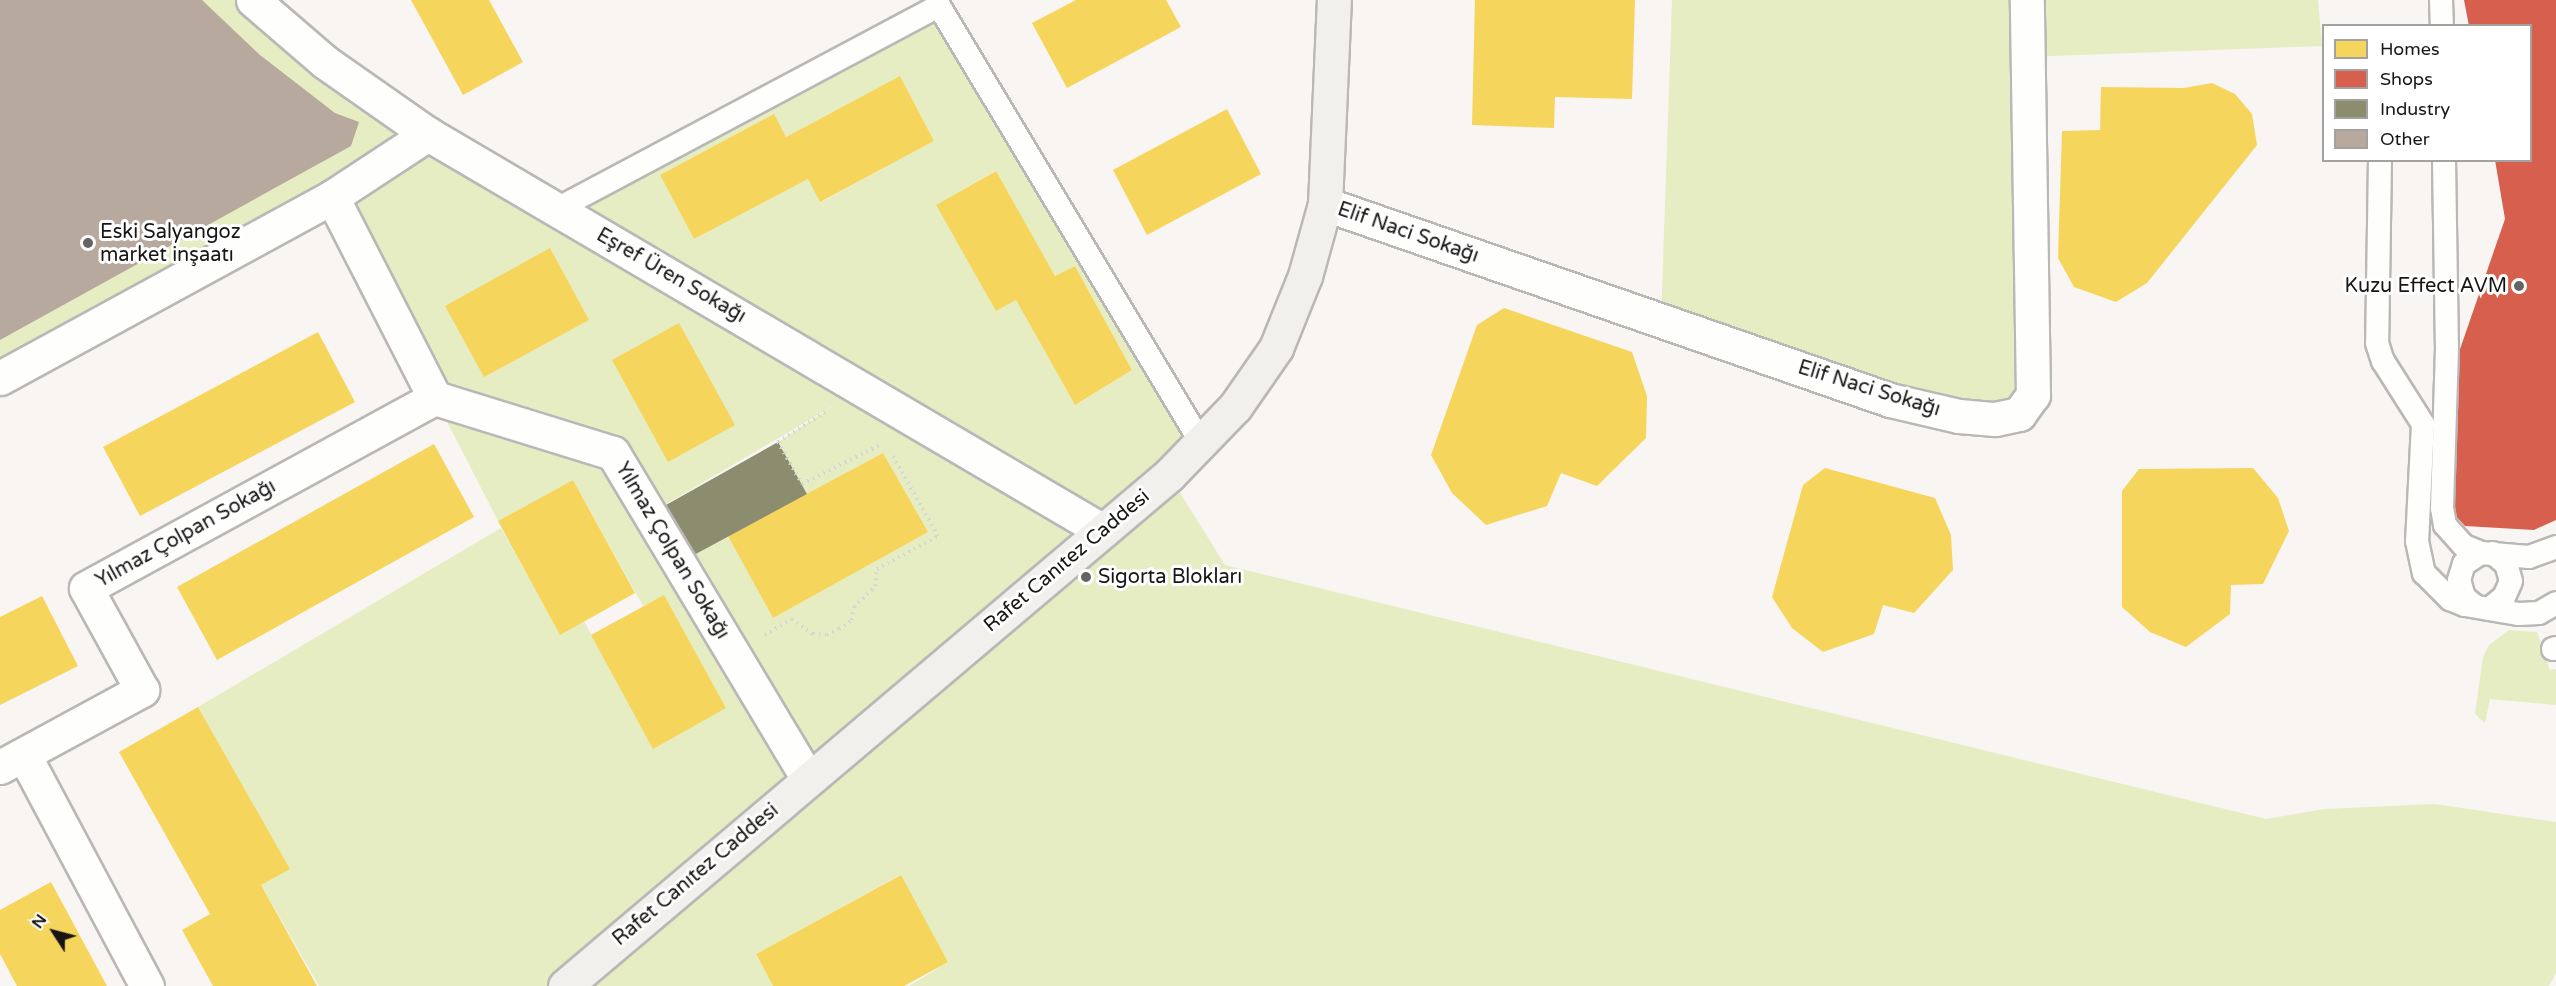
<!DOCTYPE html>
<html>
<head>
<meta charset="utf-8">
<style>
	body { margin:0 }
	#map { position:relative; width:2556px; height:986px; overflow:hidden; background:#f8f5f3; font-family:"Varela Round",sans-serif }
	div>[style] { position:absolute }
	.green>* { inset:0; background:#e6edc3 }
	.homes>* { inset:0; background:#f6d55c }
	.shops>* { inset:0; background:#d6604d }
	.industry>* { inset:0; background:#8c8c6e }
	.building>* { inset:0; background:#b8a99f }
	.path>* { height:4px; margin-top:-2px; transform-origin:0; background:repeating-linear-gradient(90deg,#d4d4d4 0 1.5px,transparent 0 6px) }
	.roads { filter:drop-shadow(2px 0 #bab8b7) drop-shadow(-2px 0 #bab8b7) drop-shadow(0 2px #bab8b7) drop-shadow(0 -2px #bab8b7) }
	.lane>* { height:22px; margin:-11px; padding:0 11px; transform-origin:11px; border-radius:11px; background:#fefefd }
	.street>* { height:33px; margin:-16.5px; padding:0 16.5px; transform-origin:16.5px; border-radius:16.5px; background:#fefefd }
	.secondary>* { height:33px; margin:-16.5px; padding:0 16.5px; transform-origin:16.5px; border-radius:16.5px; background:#f2f0ed }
	.dots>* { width:16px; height:16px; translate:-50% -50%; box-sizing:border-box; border:3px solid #fff; border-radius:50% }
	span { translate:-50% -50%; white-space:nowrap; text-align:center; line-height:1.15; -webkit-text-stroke:6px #fff; paint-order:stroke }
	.poi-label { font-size:20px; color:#181615 }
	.left { translate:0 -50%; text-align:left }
	.right { translate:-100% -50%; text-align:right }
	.street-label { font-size:20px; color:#181615 }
	.legend { position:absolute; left:2322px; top:24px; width:210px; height:138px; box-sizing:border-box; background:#fff; border:2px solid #a3a2a1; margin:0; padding:8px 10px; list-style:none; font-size:18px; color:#181615 }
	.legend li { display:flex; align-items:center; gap:12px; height:30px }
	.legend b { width:30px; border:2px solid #a3a2a1 }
	.north { position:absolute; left:24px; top:902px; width:60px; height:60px; -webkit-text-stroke:4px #fff; paint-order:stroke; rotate:306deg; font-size:16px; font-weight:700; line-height:24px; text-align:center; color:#181615 }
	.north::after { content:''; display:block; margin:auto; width:21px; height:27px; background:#181615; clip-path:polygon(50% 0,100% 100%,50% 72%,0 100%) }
</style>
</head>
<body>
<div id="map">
	<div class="green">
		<div style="clip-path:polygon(evenodd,0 0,253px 0,325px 63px,428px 134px,556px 210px,939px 6px,1202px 444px,1150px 490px,1169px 475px,1225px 565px,2266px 819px,2325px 809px,2435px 804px,2556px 822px,2556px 973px,2549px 986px,909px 986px,948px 962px,900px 875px,756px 954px,773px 986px,567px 986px,931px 676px,565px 986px,319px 986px,261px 885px,289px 868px,198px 707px,501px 528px,560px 634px,584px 621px,653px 748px,726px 708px,664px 596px,643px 606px,573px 480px,498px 521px,332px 197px,0 378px,0 0,900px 76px,934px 141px,821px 202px,808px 179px,694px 239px,660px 175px,773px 115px,786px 137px,900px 76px,0 0,995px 171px,1055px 276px,1075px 266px,1132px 370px,1075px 405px,1016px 300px,996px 310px,936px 205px,995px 171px,0 0,838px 403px,778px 442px,807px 494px,883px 453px,927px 532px,773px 618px,728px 534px,679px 563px,638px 494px,651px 513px,838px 403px)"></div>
		<div style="clip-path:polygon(1672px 0,2318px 0,2322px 46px,2027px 57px,2033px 395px,1995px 419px,1661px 321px)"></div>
		<div style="clip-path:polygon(2509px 630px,2537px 632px,2550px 670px,2556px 669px,2556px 705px,2490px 699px,2485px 723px,2475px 714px,2483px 657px,2489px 645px)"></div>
	</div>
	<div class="homes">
		<div style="clip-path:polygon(411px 0,489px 0,523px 62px,463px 95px)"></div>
		<div style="clip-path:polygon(1076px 0,1166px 0,1181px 27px,1067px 88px,1032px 23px)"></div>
		<div style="clip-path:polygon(1475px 0,1635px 0,1632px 99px,1555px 97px,1554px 128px,1472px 125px)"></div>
		<div style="clip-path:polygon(900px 76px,934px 141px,820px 202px,808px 179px,694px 239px,660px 175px,774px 114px,786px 137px)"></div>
		<div style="clip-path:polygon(2212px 83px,2235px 94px,2252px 114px,2257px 145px,2147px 283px,2116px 302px,2074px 287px,2058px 258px,2062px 131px,2100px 130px,2101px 87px,2184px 88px)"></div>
		<div style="clip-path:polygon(1227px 109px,1261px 174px,1147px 235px,1113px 170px)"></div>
		<div style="clip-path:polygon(996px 171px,1055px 276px,1075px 266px,1132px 370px,1075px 405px,1016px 300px,996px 311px,936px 205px)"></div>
		<div style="clip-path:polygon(550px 248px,589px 320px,484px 377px,445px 306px)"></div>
		<div style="clip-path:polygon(1504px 308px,1632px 352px,1647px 396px,1646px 438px,1597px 486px,1561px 473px,1547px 506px,1486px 525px,1452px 493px,1431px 455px,1477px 325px)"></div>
		<div style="clip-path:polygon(679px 323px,735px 425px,668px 462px,612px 360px)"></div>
		<div style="clip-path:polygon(318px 332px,355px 402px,140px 516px,103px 447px)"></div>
		<div style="clip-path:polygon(434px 444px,474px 517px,217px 660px,177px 587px)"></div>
		<div style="clip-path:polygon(883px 453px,928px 532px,773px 618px,728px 536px)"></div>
		<div style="clip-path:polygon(1825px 468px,1935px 498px,1951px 535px,1953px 570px,1914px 613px,1883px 605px,1874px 634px,1823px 652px,1792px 628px,1772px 597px,1803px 485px)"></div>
		<div style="clip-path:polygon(2253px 468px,2278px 498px,2289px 531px,2263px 584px,2231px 585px,2230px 614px,2186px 647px,2150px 632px,2122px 607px,2122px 491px,2139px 469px)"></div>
		<div style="clip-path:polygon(573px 480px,635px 593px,560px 635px,498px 521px)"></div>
		<div style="clip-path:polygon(664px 595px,726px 708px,653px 749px,591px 635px)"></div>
		<div style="clip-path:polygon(42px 596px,78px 666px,0 705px,0 617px)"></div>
		<div style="clip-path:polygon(198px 707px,290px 869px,261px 885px,317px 986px,213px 986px,182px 930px,210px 914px,119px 752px)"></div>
		<div style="clip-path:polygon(901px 875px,948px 962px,904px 986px,773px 986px,756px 954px)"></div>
		<div style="clip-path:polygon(51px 882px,107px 986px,17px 986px,0 954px,0 910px)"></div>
	</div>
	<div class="shops">
		<div style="clip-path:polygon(2464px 0,2556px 0,2556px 520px,2534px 530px,2465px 526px,2452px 512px,2459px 352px,2505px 219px,2495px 160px,2530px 160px,2530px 26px,2469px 26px)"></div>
	</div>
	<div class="industry">
		<div style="clip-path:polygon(778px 442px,807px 494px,679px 563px,650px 514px)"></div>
	</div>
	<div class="building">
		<div style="clip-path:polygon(0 0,202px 0,260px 55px,335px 113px,359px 122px,351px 146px,0 340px)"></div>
	</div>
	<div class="path">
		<div style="left:825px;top:412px;width:56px;rotate:147.4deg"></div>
		<div style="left:778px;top:442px;width:48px;rotate:60.3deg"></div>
		<div style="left:802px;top:484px;width:89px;rotate:-26.6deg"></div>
		<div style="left:765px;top:635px;width:31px;rotate:-31deg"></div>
		<div style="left:792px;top:619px;width:26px;rotate:36deg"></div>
		<div style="left:813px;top:634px;width:14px;rotate:4deg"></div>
		<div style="left:827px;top:635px;width:13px;rotate:-27deg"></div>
		<div style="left:839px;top:629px;width:16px;rotate:-35deg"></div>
		<div style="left:852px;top:620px;width:13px;rotate:-81deg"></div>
		<div style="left:854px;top:607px;width:30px;rotate:-44deg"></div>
		<div style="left:876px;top:586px;width:17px;rotate:-87deg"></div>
		<div style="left:877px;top:569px;width:69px;rotate:-28.4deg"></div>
		<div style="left:938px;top:536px;width:95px;rotate:-119.5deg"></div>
	</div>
	<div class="roads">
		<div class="lane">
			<div style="left:2441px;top:0;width:26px;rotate:88deg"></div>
			<div style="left:2380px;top:160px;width:183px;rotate:90.9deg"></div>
			<div style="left:2377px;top:343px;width:19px;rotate:72deg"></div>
			<div style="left:2383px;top:361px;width:75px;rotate:57.6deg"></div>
			<div style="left:2423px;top:424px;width:117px;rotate:92.9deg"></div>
			<div style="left:2417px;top:541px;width:33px;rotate:78deg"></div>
			<div style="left:2424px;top:573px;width:37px;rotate:45deg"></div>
			<div style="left:2450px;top:599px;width:16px;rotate:22deg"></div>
			<div style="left:2465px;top:605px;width:55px;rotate:9.5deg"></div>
			<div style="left:2519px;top:614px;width:20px;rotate:-3deg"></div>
			<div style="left:2539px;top:613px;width:20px;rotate:-30deg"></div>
			<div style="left:2444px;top:160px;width:188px;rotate:89.1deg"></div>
			<div style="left:2447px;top:348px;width:160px;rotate:91.8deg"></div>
			<div style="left:2442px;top:508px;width:17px;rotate:80deg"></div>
			<div style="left:2445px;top:525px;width:28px;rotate:48deg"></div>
			<div style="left:2464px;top:546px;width:18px;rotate:22deg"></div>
			<div style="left:2481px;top:553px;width:48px;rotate:4.8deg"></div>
			<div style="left:2529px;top:557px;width:29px;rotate:-20deg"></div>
			<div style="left:555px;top:210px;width:435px;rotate:-28deg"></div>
			<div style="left:939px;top:6px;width:511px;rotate:59.02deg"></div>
			<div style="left:2475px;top:606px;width:14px;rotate:-141deg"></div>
			<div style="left:2464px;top:597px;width:18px;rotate:-106deg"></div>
			<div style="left:2459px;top:580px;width:17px;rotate:-73deg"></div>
			<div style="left:2464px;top:564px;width:20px;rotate:-33deg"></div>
			<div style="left:2489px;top:609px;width:19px;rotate:-39deg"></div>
			<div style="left:2504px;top:597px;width:17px;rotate:-66deg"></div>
			<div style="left:2511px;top:581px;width:18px;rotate:-106deg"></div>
			<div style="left:2506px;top:564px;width:17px;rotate:-140deg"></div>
			<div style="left:2553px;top:649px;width:3px;rotate:-18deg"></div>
		</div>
		<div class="street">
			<div style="left:253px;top:0;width:95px;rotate:40.7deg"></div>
			<div style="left:325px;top:62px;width:126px;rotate:35deg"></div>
			<div style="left:428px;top:134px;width:783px;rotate:30.46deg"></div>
			<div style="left:332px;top:197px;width:226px;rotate:62.9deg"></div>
			<div style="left:1325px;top:204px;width:598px;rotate:19.13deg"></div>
			<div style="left:1890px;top:400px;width:71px;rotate:13.1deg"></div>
			<div style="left:1959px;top:416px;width:36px;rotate:5deg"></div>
			<div style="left:1995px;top:419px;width:25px;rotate:-12deg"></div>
			<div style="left:2019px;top:414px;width:24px;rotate:-54deg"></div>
			<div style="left:2033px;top:395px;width:395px;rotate:-90.9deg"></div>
			<div style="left:0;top:378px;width:378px;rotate:-28.6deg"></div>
			<div style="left:332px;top:197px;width:115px;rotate:-33.3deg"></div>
			<div style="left:24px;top:755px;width:262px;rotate:62deg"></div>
			<div style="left:0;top:767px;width:162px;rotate:-28.5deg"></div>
			<div style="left:142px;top:690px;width:116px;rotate:-118.8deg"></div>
			<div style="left:86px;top:588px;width:397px;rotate:-28.6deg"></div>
			<div style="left:435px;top:398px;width:186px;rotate:17.2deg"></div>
			<div style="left:613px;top:453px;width:380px;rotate:59.1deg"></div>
		</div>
		<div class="secondary">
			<div style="left:565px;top:986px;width:791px;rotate:-40.23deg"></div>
			<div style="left:1169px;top:475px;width:95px;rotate:-45.9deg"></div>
			<div style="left:1235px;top:407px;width:72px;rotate:-55.2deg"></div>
			<div style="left:1276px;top:348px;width:78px;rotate:-68.1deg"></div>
			<div style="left:1305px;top:276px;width:75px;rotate:-74.5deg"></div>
			<div style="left:1325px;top:204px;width:204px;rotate:-87.5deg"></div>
		</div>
	</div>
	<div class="dots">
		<div style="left:88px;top:243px;background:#666463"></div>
		<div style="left:2519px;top:286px;background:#666463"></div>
		<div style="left:1086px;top:577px;background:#666463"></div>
	</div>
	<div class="poi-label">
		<span class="left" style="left:100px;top:244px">Eski Salyangoz<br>market inşaatı</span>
		<span class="right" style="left:2507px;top:286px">Kuzu Effect AVM</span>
		<span class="left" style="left:1098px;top:577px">Sigorta Blokları</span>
	</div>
	<div class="street-label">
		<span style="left:1408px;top:233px;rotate:19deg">Elif Naci Sokağı</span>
		<span style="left:671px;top:276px;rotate:30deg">Eşref Üren Sokağı</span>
		<span style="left:1869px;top:389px;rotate:17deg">Elif Naci Sokağı</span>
		<span style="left:186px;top:534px;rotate:-29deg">Yılmaz Çolpan Sokağı</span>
		<span style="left:672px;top:551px;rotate:59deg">Yılmaz Çolpan Sokağı</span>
		<span style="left:1067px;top:561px;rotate:-40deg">Rafet Canıtez Caddesi</span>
		<span style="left:696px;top:875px;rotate:-40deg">Rafet Canıtez Caddesi</span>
	</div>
	<ul class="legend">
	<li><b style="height:16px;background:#f6d55c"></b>Homes</li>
	<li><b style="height:16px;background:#d6604d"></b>Shops</li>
	<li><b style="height:16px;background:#8c8c6e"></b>Industry</li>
	<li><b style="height:16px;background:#b8a99f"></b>Other</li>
	</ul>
	<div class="north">N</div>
</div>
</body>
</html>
